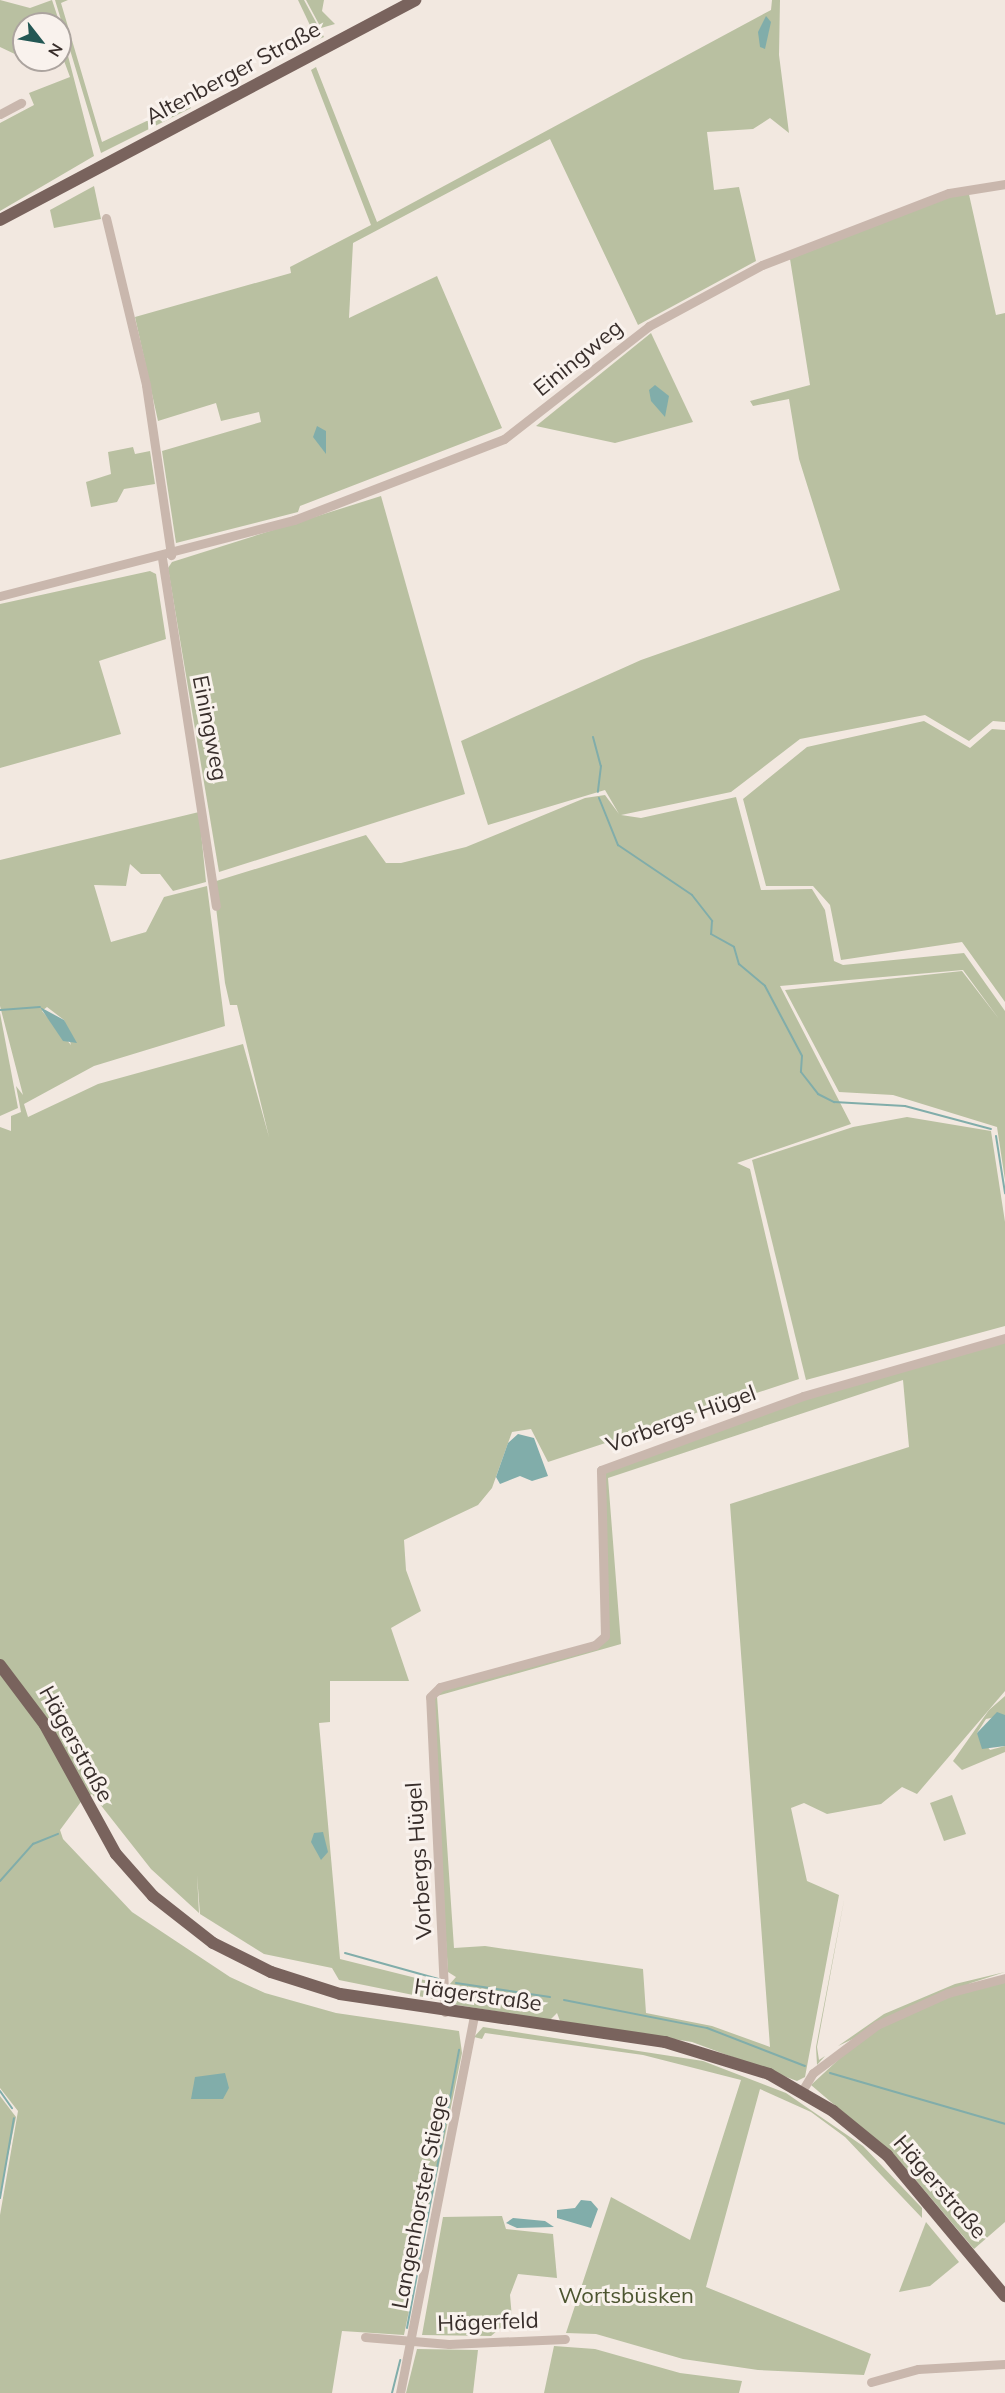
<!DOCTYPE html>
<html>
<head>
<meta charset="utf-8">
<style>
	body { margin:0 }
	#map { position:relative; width:1005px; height:2393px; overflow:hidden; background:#f2e8e0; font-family:Mulish,sans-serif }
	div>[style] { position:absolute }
	.green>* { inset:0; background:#b9c0a1 }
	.water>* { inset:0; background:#81adaa }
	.stream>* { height:2px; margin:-1px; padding:0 1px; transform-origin:1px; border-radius:1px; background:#81adaa }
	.minor>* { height:9px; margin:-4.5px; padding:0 4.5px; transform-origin:4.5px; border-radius:4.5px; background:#c9b7ad }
	.major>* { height:12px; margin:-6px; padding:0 6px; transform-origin:6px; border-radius:6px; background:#79635d }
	span { translate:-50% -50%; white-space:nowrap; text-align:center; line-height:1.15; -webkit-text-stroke:6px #f9f2ed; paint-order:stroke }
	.street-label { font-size:22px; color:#382e2b }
	.park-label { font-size:22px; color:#4c5530 }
	.north { position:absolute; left:12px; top:12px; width:60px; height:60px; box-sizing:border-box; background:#f9f2ed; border:2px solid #aca49f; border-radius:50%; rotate:121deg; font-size:16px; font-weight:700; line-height:24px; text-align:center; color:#382e2b }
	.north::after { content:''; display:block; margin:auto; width:21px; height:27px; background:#235754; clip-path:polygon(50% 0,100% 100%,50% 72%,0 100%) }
</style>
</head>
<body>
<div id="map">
	<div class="green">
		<div style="clip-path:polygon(0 0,30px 8px,52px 0,60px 24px,24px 24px,19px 56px,0 47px)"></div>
		<div style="clip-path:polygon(55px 0,68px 0,61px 3px,102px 142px,185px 103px,186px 98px,191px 108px,101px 153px)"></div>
		<div style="clip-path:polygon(298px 0,304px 0,324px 37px,317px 40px)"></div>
		<div style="clip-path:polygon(306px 0,324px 0,322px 11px,335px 24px,321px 28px)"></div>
		<div style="clip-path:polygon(772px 0,780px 0,779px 55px,789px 133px,770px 118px,753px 129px,707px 132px,714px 190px,739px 187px,756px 261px,638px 325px,550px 139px,353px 243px,349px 318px,437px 276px,502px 428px,300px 506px,298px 512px,176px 543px,162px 451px,261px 422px,259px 412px,221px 421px,216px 403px,158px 421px,135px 317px,291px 273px,290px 267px,371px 225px,311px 70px,316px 67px,377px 222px,771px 10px)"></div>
		<div style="clip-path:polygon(60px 25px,94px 156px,0 211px,0 123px,34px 105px,29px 93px,70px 77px,60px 50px)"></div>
		<div style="clip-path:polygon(94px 186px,101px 219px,54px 228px,50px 210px)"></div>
		<div style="clip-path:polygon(evenodd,968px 190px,996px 315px,1005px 313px,1005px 722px,993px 721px,969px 741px,925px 715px,800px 739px,731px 792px,621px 815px,641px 818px,736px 797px,761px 890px,812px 889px,825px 910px,834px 961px,843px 965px,964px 953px,1005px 1011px,1005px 1180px,997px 1127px,893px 1095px,839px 1092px,785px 990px,962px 971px,999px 1019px,963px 970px,780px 986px,851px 1124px,737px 1163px,750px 1169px,799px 1379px,548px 1462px,531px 1429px,512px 1432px,492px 1488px,478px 1505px,404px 1540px,406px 1570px,421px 1611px,391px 1628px,409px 1681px,330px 1681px,330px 1722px,319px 1723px,340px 1959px,440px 1984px,443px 2001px,339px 1980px,332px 1968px,264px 1954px,200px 1914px,197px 1875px,199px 1913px,151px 1869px,92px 1794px,83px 1799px,60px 1830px,63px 1839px,132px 1912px,230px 1977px,265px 1993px,336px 2013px,459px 2031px,462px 2053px,404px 2335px,342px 2331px,332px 2393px,0 2393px,0 2215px,18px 2111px,0 2088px,0 1127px,11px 1131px,11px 1116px,21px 1112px,16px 1086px,23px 1095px,0 1006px,0 860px,199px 812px,206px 882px,173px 891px,160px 874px,141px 874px,130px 864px,126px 886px,94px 885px,111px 942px,146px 932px,164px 897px,207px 886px,225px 1026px,94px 1066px,24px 1104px,28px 1117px,98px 1084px,243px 1044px,269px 1137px,237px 1005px,230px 1005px,225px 983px,213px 882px,366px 835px,386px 863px,401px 863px,466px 847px,585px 798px,605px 795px,619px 814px,605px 790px,488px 825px,461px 741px,641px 660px,840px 590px,799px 459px,789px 399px,753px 406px,750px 401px,810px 385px,790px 259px,968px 190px,47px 1007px,64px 1020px,71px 1045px,42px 1011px,47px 1007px)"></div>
		<div style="clip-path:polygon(651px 333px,693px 422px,615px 443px,536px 426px)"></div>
		<div style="clip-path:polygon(133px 447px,135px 454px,150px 451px,155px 484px,124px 489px,117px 502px,91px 507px,86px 482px,111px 474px,108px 452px)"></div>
		<div style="clip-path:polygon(381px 496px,465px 794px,219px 872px,168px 568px,172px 562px)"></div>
		<div style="clip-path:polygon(150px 571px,156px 574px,166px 639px,99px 661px,121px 734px,0 768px,0 604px)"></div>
		<div style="clip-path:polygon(924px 721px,970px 748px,992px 729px,1005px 730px,1005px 1002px,962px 942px,841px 960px,830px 905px,813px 886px,766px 886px,743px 799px,807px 747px)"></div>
		<div style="clip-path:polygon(0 1013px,18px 1108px,0 1116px)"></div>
		<div style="clip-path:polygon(907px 1117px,991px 1131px,1005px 1222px,1005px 1326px,806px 1380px,752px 1160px,853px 1127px)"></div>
		<div style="clip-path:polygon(evenodd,1005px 1341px,1005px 1691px,917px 1794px,902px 1787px,881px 1804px,827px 1814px,804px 1803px,791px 1808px,807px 1881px,839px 1895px,805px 2077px,797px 2081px,692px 2042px,560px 2021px,557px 2013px,550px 2020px,451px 2004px,449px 1985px,456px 1977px,448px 1972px,431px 1704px,438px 1692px,607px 1639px,603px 1474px,804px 1398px,1005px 1341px,903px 1380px,909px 1447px,730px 1504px,770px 2047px,712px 2026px,646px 2013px,643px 1969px,485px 1946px,454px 1948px,437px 1696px,621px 1644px,608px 1478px,903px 1380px)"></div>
		<div style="clip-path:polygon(1005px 1696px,1005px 1715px,986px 1719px,977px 1733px,990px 1750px,1005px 1746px,1005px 1752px,962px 1770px,953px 1761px,989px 1710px)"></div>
		<div style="clip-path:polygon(952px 1795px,966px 1834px,944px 1841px,930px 1803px)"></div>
		<div style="clip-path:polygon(845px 1895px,817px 2047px,819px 2060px,825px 2056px,817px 2065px,816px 2047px)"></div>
		<div style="clip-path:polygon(1005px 1972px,971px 1983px,838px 2046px,884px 2014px,955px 1984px)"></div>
		<div style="clip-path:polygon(1005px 1980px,1005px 2222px,974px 2249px,898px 2159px,811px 2085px,863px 2037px,941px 1998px)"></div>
		<div style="clip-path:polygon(483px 2027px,703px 2061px,786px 2093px,863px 2146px,922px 2208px,922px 2218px,845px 2137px,811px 2112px,760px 2089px,706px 2287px,871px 2354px,864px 2375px,758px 2370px,683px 2359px,596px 2334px,566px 2333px,611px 2197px,690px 2240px,741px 2080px,643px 2055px,485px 2033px,482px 2039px,474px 2037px)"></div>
		<div style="clip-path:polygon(0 2096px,16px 2117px,0 2194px)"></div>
		<div style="clip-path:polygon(502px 2216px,506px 2229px,553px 2234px,557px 2278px,518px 2274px,510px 2295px,512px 2318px,491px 2336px,422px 2335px,443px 2217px)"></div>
		<div style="clip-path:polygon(926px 2222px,959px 2262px,930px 2286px,899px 2292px)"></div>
		<div style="clip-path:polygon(554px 2346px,595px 2349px,680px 2373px,742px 2381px,739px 2393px,544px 2393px)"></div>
		<div style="clip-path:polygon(417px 2349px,478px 2350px,473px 2393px,406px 2393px)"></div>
	</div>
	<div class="water">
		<div style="clip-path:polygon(766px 16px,771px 22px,765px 49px,760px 47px,758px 32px)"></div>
		<div style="clip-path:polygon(655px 385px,669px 396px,665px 417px,651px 401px,649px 390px)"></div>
		<div style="clip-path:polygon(317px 426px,326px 431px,326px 454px,313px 437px)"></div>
		<div style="clip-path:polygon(40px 1007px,64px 1020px,77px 1043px,63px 1041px)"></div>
		<div style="clip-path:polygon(518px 1434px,534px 1438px,548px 1476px,532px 1481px,520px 1476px,500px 1484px,496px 1477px,508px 1443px)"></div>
		<div style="clip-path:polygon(997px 1712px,1005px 1715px,1005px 1746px,982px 1749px,977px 1733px)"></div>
		<div style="clip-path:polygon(323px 1832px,328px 1852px,321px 1860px,311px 1842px,314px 1833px)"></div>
		<div style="clip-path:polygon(225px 2073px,229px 2088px,223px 2099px,191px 2099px,195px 2077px)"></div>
		<div style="clip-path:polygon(581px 2200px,591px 2201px,598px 2209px,591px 2228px,557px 2218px,557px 2210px,575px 2208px)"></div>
		<div style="clip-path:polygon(513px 2218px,545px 2221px,554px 2227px,517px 2228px,506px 2223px)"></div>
	</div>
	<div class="stream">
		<div style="left:593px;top:737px;width:30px;rotate:75deg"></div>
		<div style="left:601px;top:766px;width:26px;rotate:97deg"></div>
		<div style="left:599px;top:798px;width:51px;rotate:68deg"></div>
		<div style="left:618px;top:845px;width:89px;rotate:34deg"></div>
		<div style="left:692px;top:895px;width:33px;rotate:52deg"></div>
		<div style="left:712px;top:921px;width:13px;rotate:94deg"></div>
		<div style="left:711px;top:934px;width:26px;rotate:29deg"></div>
		<div style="left:734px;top:947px;width:18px;rotate:74deg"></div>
		<div style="left:739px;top:964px;width:34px;rotate:40deg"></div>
		<div style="left:765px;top:986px;width:79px;rotate:62.1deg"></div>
		<div style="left:802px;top:1056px;width:16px;rotate:94deg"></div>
		<div style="left:801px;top:1072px;width:28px;rotate:52deg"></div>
		<div style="left:818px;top:1094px;width:18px;rotate:27deg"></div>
		<div style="left:834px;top:1102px;width:71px;rotate:3.2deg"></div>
		<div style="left:905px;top:1106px;width:89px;rotate:15deg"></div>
		<div style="left:0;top:1010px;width:40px;rotate:-4.3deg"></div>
		<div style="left:996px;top:1136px;width:58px;rotate:81deg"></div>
		<div style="left:0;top:1881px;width:50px;rotate:-48.3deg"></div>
		<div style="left:33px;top:1844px;width:27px;rotate:-22deg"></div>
		<div style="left:345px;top:1953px;width:97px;rotate:15.6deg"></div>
		<div style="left:456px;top:1983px;width:95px;rotate:8.5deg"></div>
		<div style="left:564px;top:2000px;width:146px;rotate:11.1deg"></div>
		<div style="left:707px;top:2028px;width:105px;rotate:21.2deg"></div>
		<div style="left:830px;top:2073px;width:182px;rotate:16.2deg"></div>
		<div style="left:0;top:2091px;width:21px;rotate:55deg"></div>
		<div style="left:0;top:2198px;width:81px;rotate:-80.1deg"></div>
		<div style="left:407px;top:2328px;width:283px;rotate:-79.4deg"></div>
		<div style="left:392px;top:2393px;width:34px;rotate:-76deg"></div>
	</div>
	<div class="minor">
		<div style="left:0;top:114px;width:24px;rotate:-28deg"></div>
		<div style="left:106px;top:218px;width:172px;rotate:76.5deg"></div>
		<div style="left:146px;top:385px;width:172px;rotate:81.6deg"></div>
		<div style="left:162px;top:558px;width:352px;rotate:81.2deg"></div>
		<div style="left:0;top:596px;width:304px;rotate:-14.5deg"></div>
		<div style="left:294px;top:520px;width:225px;rotate:-21.1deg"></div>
		<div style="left:504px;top:439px;width:184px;rotate:-37.9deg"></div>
		<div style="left:649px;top:326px;width:128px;rotate:-28.4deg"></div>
		<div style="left:762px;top:265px;width:200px;rotate:-21.1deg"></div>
		<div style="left:949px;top:193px;width:57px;rotate:-9.1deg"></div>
		<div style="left:445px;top:2012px;width:315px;rotate:-92.7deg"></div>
		<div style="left:430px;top:1697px;width:14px;rotate:-45deg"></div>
		<div style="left:440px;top:1687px;width:161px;rotate:-15.2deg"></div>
		<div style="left:595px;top:1645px;width:13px;rotate:-42deg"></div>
		<div style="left:605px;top:1636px;width:166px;rotate:-91.4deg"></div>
		<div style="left:601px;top:1470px;width:215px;rotate:-20.1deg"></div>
		<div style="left:803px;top:1396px;width:210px;rotate:-16deg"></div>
		<div style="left:802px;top:2091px;width:21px;rotate:-59deg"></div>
		<div style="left:813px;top:2073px;width:80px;rotate:-36.9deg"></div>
		<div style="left:877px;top:2025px;width:78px;rotate:-24.3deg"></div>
		<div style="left:948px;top:1993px;width:59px;rotate:-14.7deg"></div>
		<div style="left:365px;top:2337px;width:84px;rotate:4.8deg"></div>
		<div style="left:449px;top:2344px;width:116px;rotate:-2.5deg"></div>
		<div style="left:871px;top:2382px;width:49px;rotate:-15.5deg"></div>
		<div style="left:918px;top:2369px;width:87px;rotate:-3.3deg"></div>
		<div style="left:400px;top:2393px;width:383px;rotate:-78.9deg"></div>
	</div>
	<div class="major">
		<div style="left:0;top:220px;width:470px;rotate:-27.9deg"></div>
		<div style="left:0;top:1665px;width:75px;rotate:53.1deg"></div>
		<div style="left:45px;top:1725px;width:147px;rotate:61.2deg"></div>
		<div style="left:116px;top:1854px;width:56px;rotate:48.6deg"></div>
		<div style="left:153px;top:1896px;width:76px;rotate:38.1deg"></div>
		<div style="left:213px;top:1943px;width:65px;rotate:26.6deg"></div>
		<div style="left:271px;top:1972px;width:72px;rotate:17.7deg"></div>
		<div style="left:340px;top:1994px;width:329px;rotate:8.4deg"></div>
		<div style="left:665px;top:2042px;width:109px;rotate:17.1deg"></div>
		<div style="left:769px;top:2074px;width:74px;rotate:30deg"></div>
		<div style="left:833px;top:2111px;width:70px;rotate:39.2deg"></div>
		<div style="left:887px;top:2155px;width:184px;rotate:50.1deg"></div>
	</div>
	<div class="street-label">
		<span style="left:233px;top:73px;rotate:-28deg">Altenberger Straße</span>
		<span style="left:578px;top:358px;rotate:-39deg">Einingweg</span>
		<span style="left:210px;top:728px;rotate:79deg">Einingweg</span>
		<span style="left:681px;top:1419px;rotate:-20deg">Vorbergs Hügel</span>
		<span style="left:76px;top:1744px;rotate:61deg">Hägerstraße</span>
		<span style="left:419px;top:1861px;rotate:-94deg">Vorbergs Hügel</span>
		<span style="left:478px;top:1995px;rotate:8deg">Hägerstraße</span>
		<span style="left:940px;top:2187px;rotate:49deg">Hägerstraße</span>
		<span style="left:420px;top:2202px;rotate:-79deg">Langenhorster Stiege</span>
		<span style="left:488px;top:2322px;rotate:-2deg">Hägerfeld</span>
	</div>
	<div class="park-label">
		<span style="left:626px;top:2296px">Wortsbüsken</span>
	</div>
	<div class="north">N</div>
</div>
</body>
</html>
